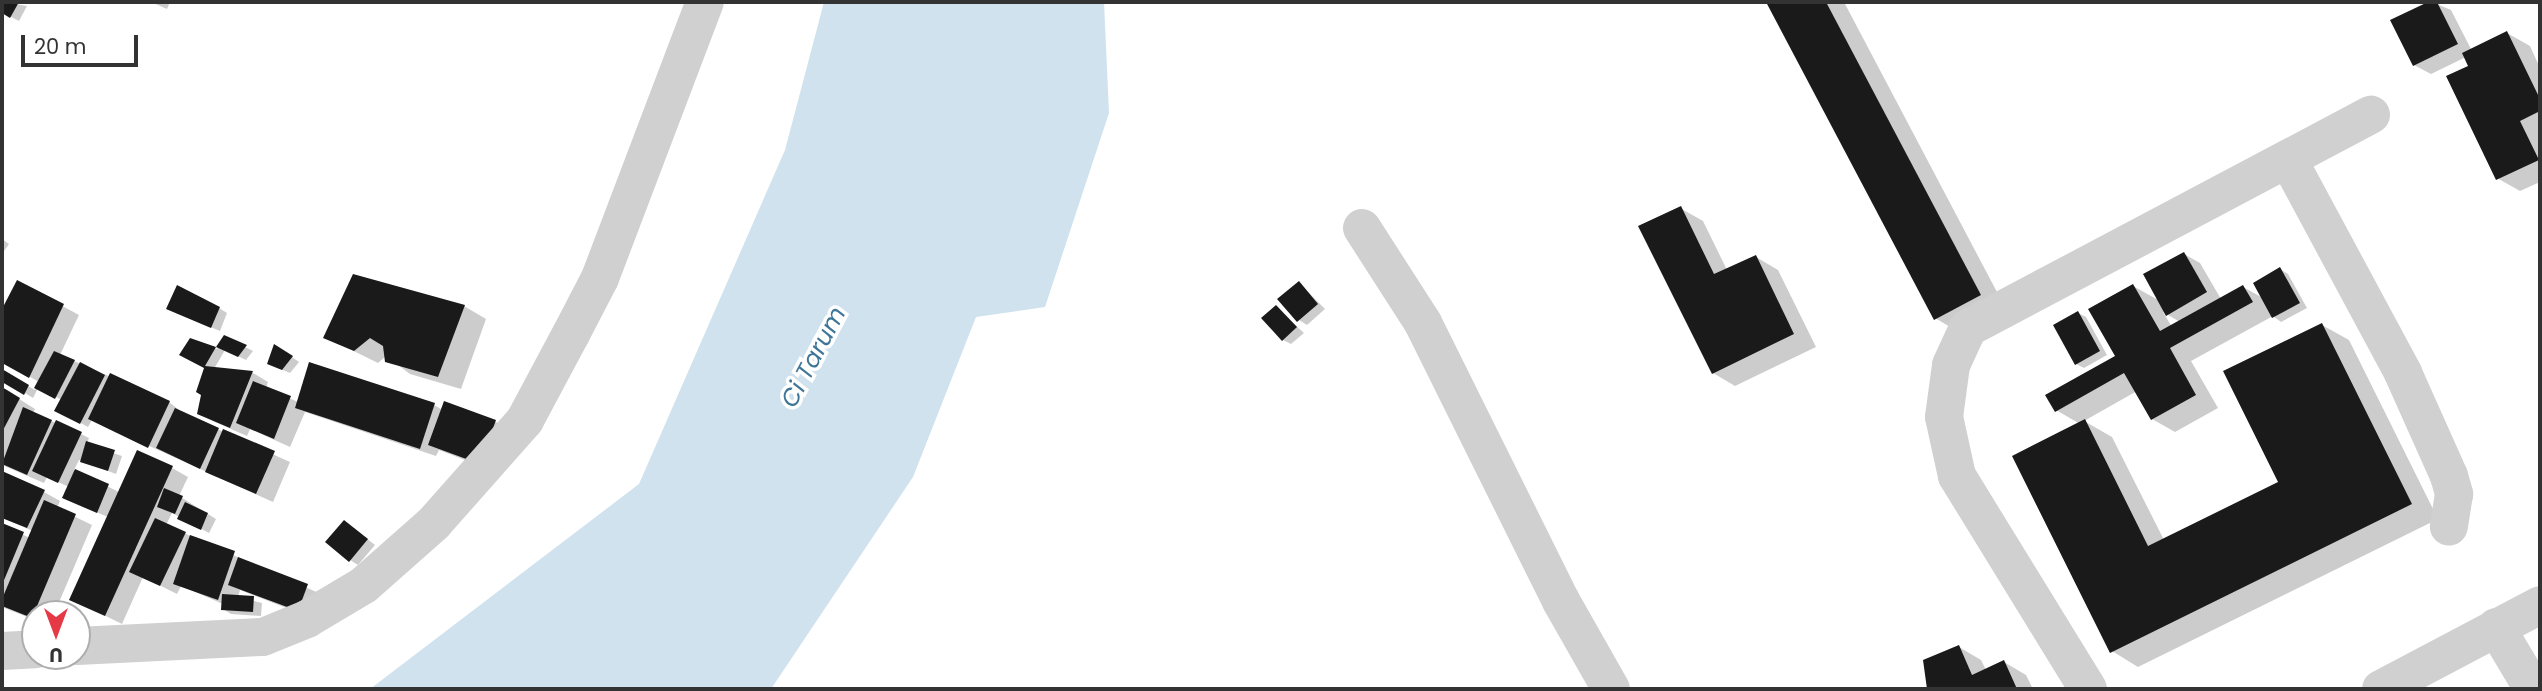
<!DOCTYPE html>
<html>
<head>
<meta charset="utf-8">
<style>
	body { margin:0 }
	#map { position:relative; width:2542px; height:691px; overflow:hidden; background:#fff; font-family:Poppins,sans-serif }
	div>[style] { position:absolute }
	.water>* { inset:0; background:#cfe2ee }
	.shadow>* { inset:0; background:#0003 }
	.building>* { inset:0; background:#1a1a1a }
	.minor>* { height:38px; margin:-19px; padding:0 19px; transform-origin:19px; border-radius:19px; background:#d0d0d0 }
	span { translate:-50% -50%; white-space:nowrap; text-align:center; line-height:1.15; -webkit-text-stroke:7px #fff; paint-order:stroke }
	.water-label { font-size:24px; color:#3f7597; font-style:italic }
	.frame { position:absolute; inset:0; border:4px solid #333; pointer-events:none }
	.north { position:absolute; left:21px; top:600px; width:70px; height:70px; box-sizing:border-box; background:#fff; border:2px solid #adadad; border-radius:50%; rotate:180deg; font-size:19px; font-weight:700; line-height:28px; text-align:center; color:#333 }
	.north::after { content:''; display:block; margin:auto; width:24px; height:32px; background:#e63946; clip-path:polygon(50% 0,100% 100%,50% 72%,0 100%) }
	.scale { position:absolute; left:21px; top:35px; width:117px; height:32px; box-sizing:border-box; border:4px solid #333; border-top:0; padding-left:9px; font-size:21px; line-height:24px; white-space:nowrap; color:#333; -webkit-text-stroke:5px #fff; paint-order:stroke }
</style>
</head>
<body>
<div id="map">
	<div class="water">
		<div style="clip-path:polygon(824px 2px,1104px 2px,1109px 113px,1045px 307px,976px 317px,913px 477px,771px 689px,370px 689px,639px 484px,785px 150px)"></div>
	</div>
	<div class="shadow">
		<div style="clip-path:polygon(2px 2px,27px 6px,19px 21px,2px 12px)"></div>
		<div style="clip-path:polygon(151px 2px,170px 2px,167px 9px)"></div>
		<div style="clip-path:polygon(1768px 2px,1844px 2px,2007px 311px,1962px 334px,1935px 318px)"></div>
		<div style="clip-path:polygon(2432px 2px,2451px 10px,2472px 51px,2507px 33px,2530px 46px,2540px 68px,2540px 182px,2520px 191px,2497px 178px,2466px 57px,2431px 74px,2414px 65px,2392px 21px)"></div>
		<div style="clip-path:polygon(1680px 208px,1703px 221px,1727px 270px,1756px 257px,1778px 270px,1816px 347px,1735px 386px,1713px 373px)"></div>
		<div style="clip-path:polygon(2px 239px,9px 244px,2px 254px)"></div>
		<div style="clip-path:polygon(evenodd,2184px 254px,2200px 263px,2221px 299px,2243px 287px,2263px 298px,2280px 269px,2288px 274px,2307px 308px,2281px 322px,2273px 316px,2191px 361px,2218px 408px,2175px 432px,2152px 419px,2137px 391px,2084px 421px,2112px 437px,2164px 540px,2281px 482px,2322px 325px,2349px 340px,2438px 519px,2138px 667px,2112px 651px,2080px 424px,2056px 410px,2117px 357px,2133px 286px,2160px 301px,2184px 254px,2163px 312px,2180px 322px,2172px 327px,2163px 312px)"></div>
		<div style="clip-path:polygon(18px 282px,79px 315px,60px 355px,169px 402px,184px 414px,290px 462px,273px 502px,92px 420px,88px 427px,57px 410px,64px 401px,38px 388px,33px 398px,2px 379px,2px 371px,35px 390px,39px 382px,2px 361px,2px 313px)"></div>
		<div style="clip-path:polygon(1299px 283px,1325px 309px,1307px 325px,1299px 320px)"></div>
		<div style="clip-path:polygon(464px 306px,486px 319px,461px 389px,410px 374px,386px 356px,378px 363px,325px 337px)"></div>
		<div style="clip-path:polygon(1276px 307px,1304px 333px,1291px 344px,1283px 340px)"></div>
		<div style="clip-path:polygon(219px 308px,227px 313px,220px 331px,177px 313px)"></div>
		<div style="clip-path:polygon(2078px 313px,2086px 317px,2107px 355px,2084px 368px,2076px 364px)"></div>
		<div style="clip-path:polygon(225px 337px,253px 351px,246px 360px,225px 350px,214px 369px,253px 373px,268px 382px,266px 388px,298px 402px,434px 405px,443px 410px,445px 403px,496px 422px,512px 431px,496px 472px,439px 450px,436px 456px,305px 412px,290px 447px,250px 429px,247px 436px,215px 422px,199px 413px,207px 368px,182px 354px,191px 340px,217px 349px)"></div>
		<div style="clip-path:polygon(282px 350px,299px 362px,290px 373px,269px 364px)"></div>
		<div style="clip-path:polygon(2px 388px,35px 409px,33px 413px,81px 434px,89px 438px,87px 444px,122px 456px,116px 474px,79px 460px,74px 470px,119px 492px,172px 468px,188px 477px,179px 496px,216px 519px,209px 533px,172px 513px,166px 525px,323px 595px,315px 619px,240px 590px,238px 597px,262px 603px,261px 616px,231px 614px,223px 609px,223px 604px,181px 586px,177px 594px,143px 577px,122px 624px,71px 599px,108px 517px,72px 502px,69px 487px,47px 477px,44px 483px,2px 465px)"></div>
		<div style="clip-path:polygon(2px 473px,44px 492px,60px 501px,57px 508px,92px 525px,54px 614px,35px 614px,35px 620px,2px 607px,2px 525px,30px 538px,33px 531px,2px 518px)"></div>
		<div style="clip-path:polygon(352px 527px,375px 545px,358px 565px,350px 560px)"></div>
		<div style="clip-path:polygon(1959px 647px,1981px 660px,1986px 670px,2004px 662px,2026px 675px,2033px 689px,1929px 689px,1925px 661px)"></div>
	</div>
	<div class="building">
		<div style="clip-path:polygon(2px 2px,19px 2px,10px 18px,2px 13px)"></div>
		<div style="clip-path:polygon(1766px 2px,1826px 2px,1981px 295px,1934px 320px)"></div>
		<div style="clip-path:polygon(2428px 2px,2437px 2px,2458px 44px,2413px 66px,2390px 20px)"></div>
		<div style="clip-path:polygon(2507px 31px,2540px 99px,2540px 111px,2520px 121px,2539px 160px,2496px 180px,2446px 76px,2468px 66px,2462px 53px)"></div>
		<div style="clip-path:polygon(1681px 206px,1714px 274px,1756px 255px,1794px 334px,1712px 374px,1638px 226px)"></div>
		<div style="clip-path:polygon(2184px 252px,2207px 292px,2166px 316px,2143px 274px)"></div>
		<div style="clip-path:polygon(2280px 267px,2300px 303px,2272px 318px,2253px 283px)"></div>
		<div style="clip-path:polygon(353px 274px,465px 305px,438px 377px,385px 362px,383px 346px,370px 338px,354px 351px,323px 338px)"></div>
		<div style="clip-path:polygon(17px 280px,64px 304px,29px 378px,2px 363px,2px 309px)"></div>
		<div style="clip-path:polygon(1299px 281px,1318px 304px,1297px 322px,1277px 299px)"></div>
		<div style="clip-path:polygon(2133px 284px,2160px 331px,2243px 285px,2253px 302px,2170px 348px,2196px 395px,2151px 420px,2124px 373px,2055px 412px,2045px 395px,2115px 356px,2088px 309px)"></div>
		<div style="clip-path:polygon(177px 285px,220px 307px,211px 328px,166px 309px)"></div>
		<div style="clip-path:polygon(1276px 305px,1297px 327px,1282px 341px,1261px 318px)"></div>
		<div style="clip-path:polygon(2078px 311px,2100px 351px,2075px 365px,2053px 325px)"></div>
		<div style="clip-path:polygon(2322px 323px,2412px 504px,2110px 653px,2012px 456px,2085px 419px,2148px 546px,2278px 482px,2223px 371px)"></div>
		<div style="clip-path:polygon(224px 335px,247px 345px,238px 357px,216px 347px)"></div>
		<div style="clip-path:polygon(190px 338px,216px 347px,205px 366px,253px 371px,230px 428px,197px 414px,201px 395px,196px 392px,204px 368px,179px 355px)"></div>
		<div style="clip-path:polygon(274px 344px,293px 356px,282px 370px,267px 364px)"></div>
		<div style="clip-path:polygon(54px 351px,75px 360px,55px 399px,34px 388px)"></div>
		<div style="clip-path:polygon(80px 362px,105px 375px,80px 424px,54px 411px)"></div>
		<div style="clip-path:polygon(309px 362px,435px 403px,420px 449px,295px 408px)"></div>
		<div style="clip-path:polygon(2px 369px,29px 385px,24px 395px,2px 382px)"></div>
		<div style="clip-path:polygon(110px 373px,170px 401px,148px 448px,88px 419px)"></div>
		<div style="clip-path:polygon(253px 381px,291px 396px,274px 439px,236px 423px)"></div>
		<div style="clip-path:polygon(2px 387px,20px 398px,2px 432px)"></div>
		<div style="clip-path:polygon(444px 401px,496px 420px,480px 464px,428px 445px)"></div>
		<div style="clip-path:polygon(23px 407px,52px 420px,27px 475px,2px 464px)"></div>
		<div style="clip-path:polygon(175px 408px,219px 428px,200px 469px,156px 448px)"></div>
		<div style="clip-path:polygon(56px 420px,82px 432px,58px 483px,32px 471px)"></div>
		<div style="clip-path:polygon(223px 429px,275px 451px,256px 494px,205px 472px)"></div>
		<div style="clip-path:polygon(86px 441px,115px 450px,108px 471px,80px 462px)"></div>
		<div style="clip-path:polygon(137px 450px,173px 466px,105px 616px,69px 600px)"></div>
		<div style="clip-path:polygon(75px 469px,109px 484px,97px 513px,62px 498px)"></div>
		<div style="clip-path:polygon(2px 471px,45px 490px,27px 528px,2px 518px)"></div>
		<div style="clip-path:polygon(164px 488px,183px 496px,175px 514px,157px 507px)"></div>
		<div style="clip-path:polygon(44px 500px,76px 514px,32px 618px,2px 606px,2px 599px)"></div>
		<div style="clip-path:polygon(185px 502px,208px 513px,201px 530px,177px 519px)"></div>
		<div style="clip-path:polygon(155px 518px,186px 532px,160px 586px,129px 572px)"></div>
		<div style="clip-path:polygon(344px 520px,368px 539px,349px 562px,325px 542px)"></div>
		<div style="clip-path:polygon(2px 523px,24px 532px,2px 585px)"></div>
		<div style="clip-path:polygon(190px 535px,235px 551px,218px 600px,173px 584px)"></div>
		<div style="clip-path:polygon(238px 557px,308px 584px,298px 611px,228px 585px)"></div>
		<div style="clip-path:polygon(222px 594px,254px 596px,253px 612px,221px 610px)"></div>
		<div style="clip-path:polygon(1959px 645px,1972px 675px,2004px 660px,2017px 689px,1927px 689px,1923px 660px)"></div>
	</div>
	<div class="minor">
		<div style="left:2288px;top:159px;width:243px;rotate:61.7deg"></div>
		<div style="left:2403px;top:373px;width:113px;rotate:65.9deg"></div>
		<div style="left:2449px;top:476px;width:19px;rotate:74deg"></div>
		<div style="left:2454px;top:494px;width:33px;rotate:99deg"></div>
		<div style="left:1362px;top:228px;width:113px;rotate:57.3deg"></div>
		<div style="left:1423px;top:323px;width:310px;rotate:63.6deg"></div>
		<div style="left:1561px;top:601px;width:101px;rotate:60.4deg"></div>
		<div style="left:2496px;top:627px;width:72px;rotate:59.2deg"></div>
		<div style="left:77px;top:646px;width:186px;rotate:-2.8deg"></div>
		<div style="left:263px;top:637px;width:48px;rotate:-22.2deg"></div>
		<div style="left:307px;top:619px;width:66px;rotate:-30.8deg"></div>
		<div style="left:364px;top:585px;width:94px;rotate:-41.5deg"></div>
		<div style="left:434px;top:523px;width:137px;rotate:-48.5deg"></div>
		<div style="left:525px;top:420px;width:98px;rotate:-61.9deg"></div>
		<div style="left:571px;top:334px;width:63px;rotate:-62.6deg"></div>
		<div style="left:600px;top:278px;width:295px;rotate:-69.2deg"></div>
		<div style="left:2px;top:651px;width:33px;rotate:-3deg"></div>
		<div style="left:2088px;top:689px;width:250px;rotate:-121.6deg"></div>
		<div style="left:1957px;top:476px;width:60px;rotate:-102.4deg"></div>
		<div style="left:1944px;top:417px;width:52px;rotate:-82.3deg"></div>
		<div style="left:1951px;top:365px;width:41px;rotate:-65.3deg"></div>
		<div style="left:1968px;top:328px;width:456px;rotate:-27.9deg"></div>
		<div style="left:2381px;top:689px;width:180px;rotate:-27.8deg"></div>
	</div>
	<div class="water-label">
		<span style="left:813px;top:357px;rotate:-62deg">Ci Tarum</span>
	</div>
	<div class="frame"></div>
	<div class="north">U</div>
	<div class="scale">20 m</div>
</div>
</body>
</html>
